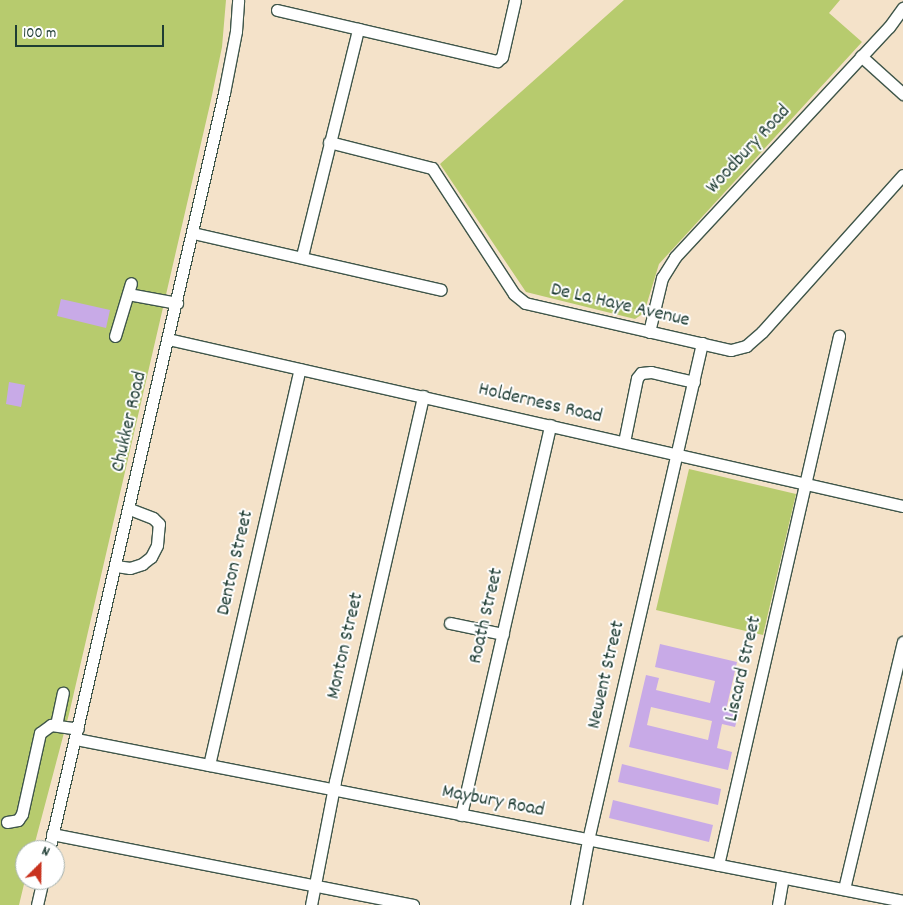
<!DOCTYPE html>
<html>
<head>
<meta charset="utf-8">
<style>
	body { margin:0 }
	#map { position:relative; width:903px; height:905px; overflow:hidden; background:#f4e2c9; font-family:Dekko,sans-serif }
	div>[style] { position:absolute }
	.green>* { inset:0; background:#b7cb6e }
	.building>* { inset:0; background:#c8aae7 }
	.roads { filter:drop-shadow(1px 0 #3f564a) drop-shadow(-1px 0 #3f564a) drop-shadow(0 1px #3f564a) drop-shadow(0 -1px #3f564a) }
	.minor>* { height:11px; margin:-5.5px; padding:0 5.5px; transform-origin:5.5px; border-radius:5.5px; background:#fff }
	span { translate:-50% -50%; white-space:nowrap; text-align:center; line-height:1.15; -webkit-text-stroke:4px #fff; paint-order:stroke }
	.street-label { font-size:20px; color:#1f3d34 }
	.north { position:absolute; left:15px; top:840px; width:50px; height:50px; box-sizing:border-box; background:#fff; border:1px solid #a5b1ae; border-radius:50%; rotate:23deg; font-size:14px; font-weight:700; line-height:20px; text-align:center; color:#1f3d34 }
	.north::after { content:''; display:block; margin:auto; width:18px; height:22px; background:#c8321e; clip-path:polygon(50% 0,100% 100%,50% 72%,0 100%) }
	.scale { position:absolute; left:15px; top:25px; width:149px; height:22px; box-sizing:border-box; border:2px solid #1f3d34; border-top:0; padding-left:6px; font-size:15px; line-height:18px; white-space:nowrap; color:#1f3d34; -webkit-text-stroke:4px #fff; paint-order:stroke }
</style>
</head>
<body>
<div id="map">
	<div class="green">
		<div style="clip-path:polygon(0 0,226px 0,222px 47px,211px 100px,69px 714px,33px 850px,25px 850px,25px 880px,19px 905px,0 905px)"></div>
		<div style="clip-path:polygon(624px 0,840px 0,829px 13px,862px 42px,659px 264px,644px 313px,635px 319px,526px 292px,440px 164px)"></div>
		<div style="clip-path:polygon(689px 469px,796px 494px,763px 635px,656px 610px)"></div>
	</div>
	<div class="building">
		<div style="clip-path:polygon(61px 299px,110px 310px,106px 328px,57px 316px)"></div>
		<div style="clip-path:polygon(9px 382px,25px 385px,21px 407px,6px 404px)"></div>
		<div style="clip-path:polygon(evenodd,660px 644px,737px 662px,726px 710px,739px 713px,735px 727px,722px 724px,717px 748px,732px 752px,728px 770px,629px 747px,646px 675px,659px 678px,656px 690px,710px 703px,715px 681px,655px 667px,660px 644px,651px 707px,712px 721px,708px 740px,647px 725px,651px 707px)"></div>
		<div style="clip-path:polygon(622px 764px,721px 789px,718px 805px,618px 782px)"></div>
		<div style="clip-path:polygon(613px 800px,713px 825px,709px 842px,609px 818px)"></div>
	</div>
	<div class="roads">
		<div class="minor">
			<div style="left:277px;top:10px;width:226px;rotate:13.1deg"></div>
			<div style="left:497px;top:61px;width:6px;rotate:-39deg"></div>
			<div style="left:502px;top:57px;width:58px;rotate:-77.2deg"></div>
			<div style="left:861px;top:56px;width:57px;rotate:42.1deg"></div>
			<div style="left:329px;top:142px;width:106px;rotate:14.2deg"></div>
			<div style="left:432px;top:168px;width:150px;rotate:56.9deg"></div>
			<div style="left:514px;top:294px;width:14px;rotate:39deg"></div>
			<div style="left:525px;top:303px;width:211px;rotate:12.9deg"></div>
			<div style="left:731px;top:350px;width:16px;rotate:-15deg"></div>
			<div style="left:746px;top:346px;width:21px;rotate:-41deg"></div>
			<div style="left:762px;top:332px;width:211px;rotate:-48.1deg"></div>
			<div style="left:193px;top:233px;width:254px;rotate:12.9deg"></div>
			<div style="left:302px;top:256px;width:234px;rotate:-76.1deg"></div>
			<div style="left:128px;top:294px;width:50px;rotate:10.4deg"></div>
			<div style="left:649px;top:332px;width:56px;rotate:-76.5deg"></div>
			<div style="left:662px;top:278px;width:25px;rotate:-58deg"></div>
			<div style="left:675px;top:257px;width:314px;rotate:-47.1deg"></div>
			<div style="left:889px;top:27px;width:24px;rotate:-54deg"></div>
			<div style="left:115px;top:336px;width:55px;rotate:-73.2deg"></div>
			<div style="left:168px;top:339px;width:754px;rotate:12.8deg"></div>
			<div style="left:624px;top:442px;width:65px;rotate:-78.5deg"></div>
			<div style="left:637px;top:378px;width:6px;rotate:-51deg"></div>
			<div style="left:641px;top:373px;width:10px;rotate:-6deg"></div>
			<div style="left:651px;top:372px;width:44px;rotate:13.1deg"></div>
			<div style="left:116px;top:566px;width:14px;rotate:8deg"></div>
			<div style="left:130px;top:568px;width:13px;rotate:-18deg"></div>
			<div style="left:142px;top:564px;width:11px;rotate:-38deg"></div>
			<div style="left:151px;top:557px;width:13px;rotate:-63deg"></div>
			<div style="left:157px;top:545px;width:21px;rotate:-85deg"></div>
			<div style="left:159px;top:524px;width:8px;rotate:-135deg"></div>
			<div style="left:153px;top:518px;width:26px;rotate:-159deg"></div>
			<div style="left:450px;top:623px;width:54px;rotate:11.7deg"></div>
			<div style="left:56px;top:725px;width:33px;rotate:-78deg"></div>
			<div style="left:76px;top:739px;width:843px;rotate:11.08deg"></div>
			<div style="left:209px;top:765px;width:406px;rotate:-77.1deg"></div>
			<div style="left:461px;top:815px;width:400px;rotate:-77.1deg"></div>
			<div style="left:7px;top:822px;width:11px;rotate:-10deg"></div>
			<div style="left:18px;top:820px;width:7px;rotate:-56deg"></div>
			<div style="left:22px;top:814px;width:83px;rotate:-77.5deg"></div>
			<div style="left:40px;top:733px;width:14px;rotate:-36deg"></div>
			<div style="left:51px;top:725px;width:27px;rotate:8deg"></div>
			<div style="left:52px;top:834px;width:368px;rotate:11.1deg"></div>
			<div style="left:49px;top:850px;width:777px;rotate:-76.98deg"></div>
			<div style="left:224px;top:93px;width:63px;rotate:-79deg"></div>
			<div style="left:236px;top:31px;width:31px;rotate:-86deg"></div>
			<div style="left:718px;top:865px;width:543px;rotate:-77.12deg"></div>
			<div style="left:844px;top:889px;width:254px;rotate:-76.6deg"></div>
			<div style="left:37px;top:905px;width:26px;rotate:-77deg"></div>
			<div style="left:311px;top:905px;width:126px;rotate:-79deg"></div>
			<div style="left:335px;top:781px;width:395px;rotate:-77.1deg"></div>
			<div style="left:576px;top:905px;width:66px;rotate:-79.5deg"></div>
			<div style="left:588px;top:840px;width:510px;rotate:-77.08deg"></div>
			<div style="left:778px;top:905px;width:27px;rotate:-80deg"></div>
		</div>
	</div>
	<div class="street-label">
		<span style="left:749px;top:150px;rotate:-47deg">Woodbury Road</span>
		<span style="left:620px;top:306px;rotate:13deg">De La Haye Avenue</span>
		<span style="left:540px;top:404px;rotate:13deg">Holderness Road</span>
		<span style="left:130px;top:422px;rotate:-77deg">Chukker Road</span>
		<span style="left:236px;top:563px;rotate:-77deg">Denton Street</span>
		<span style="left:487px;top:616px;rotate:-77deg">Roath Street</span>
		<span style="left:346px;top:646px;rotate:-77deg">Monton Street</span>
		<span style="left:744px;top:669px;rotate:-77deg">Liscard Street</span>
		<span style="left:607px;top:675px;rotate:-77deg">Newent Street</span>
		<span style="left:493px;top:802px;rotate:11deg">Maybury Road</span>
	</div>
	<div class="north">N</div>
	<div class="scale">100 m</div>
</div>
</body>
</html>
